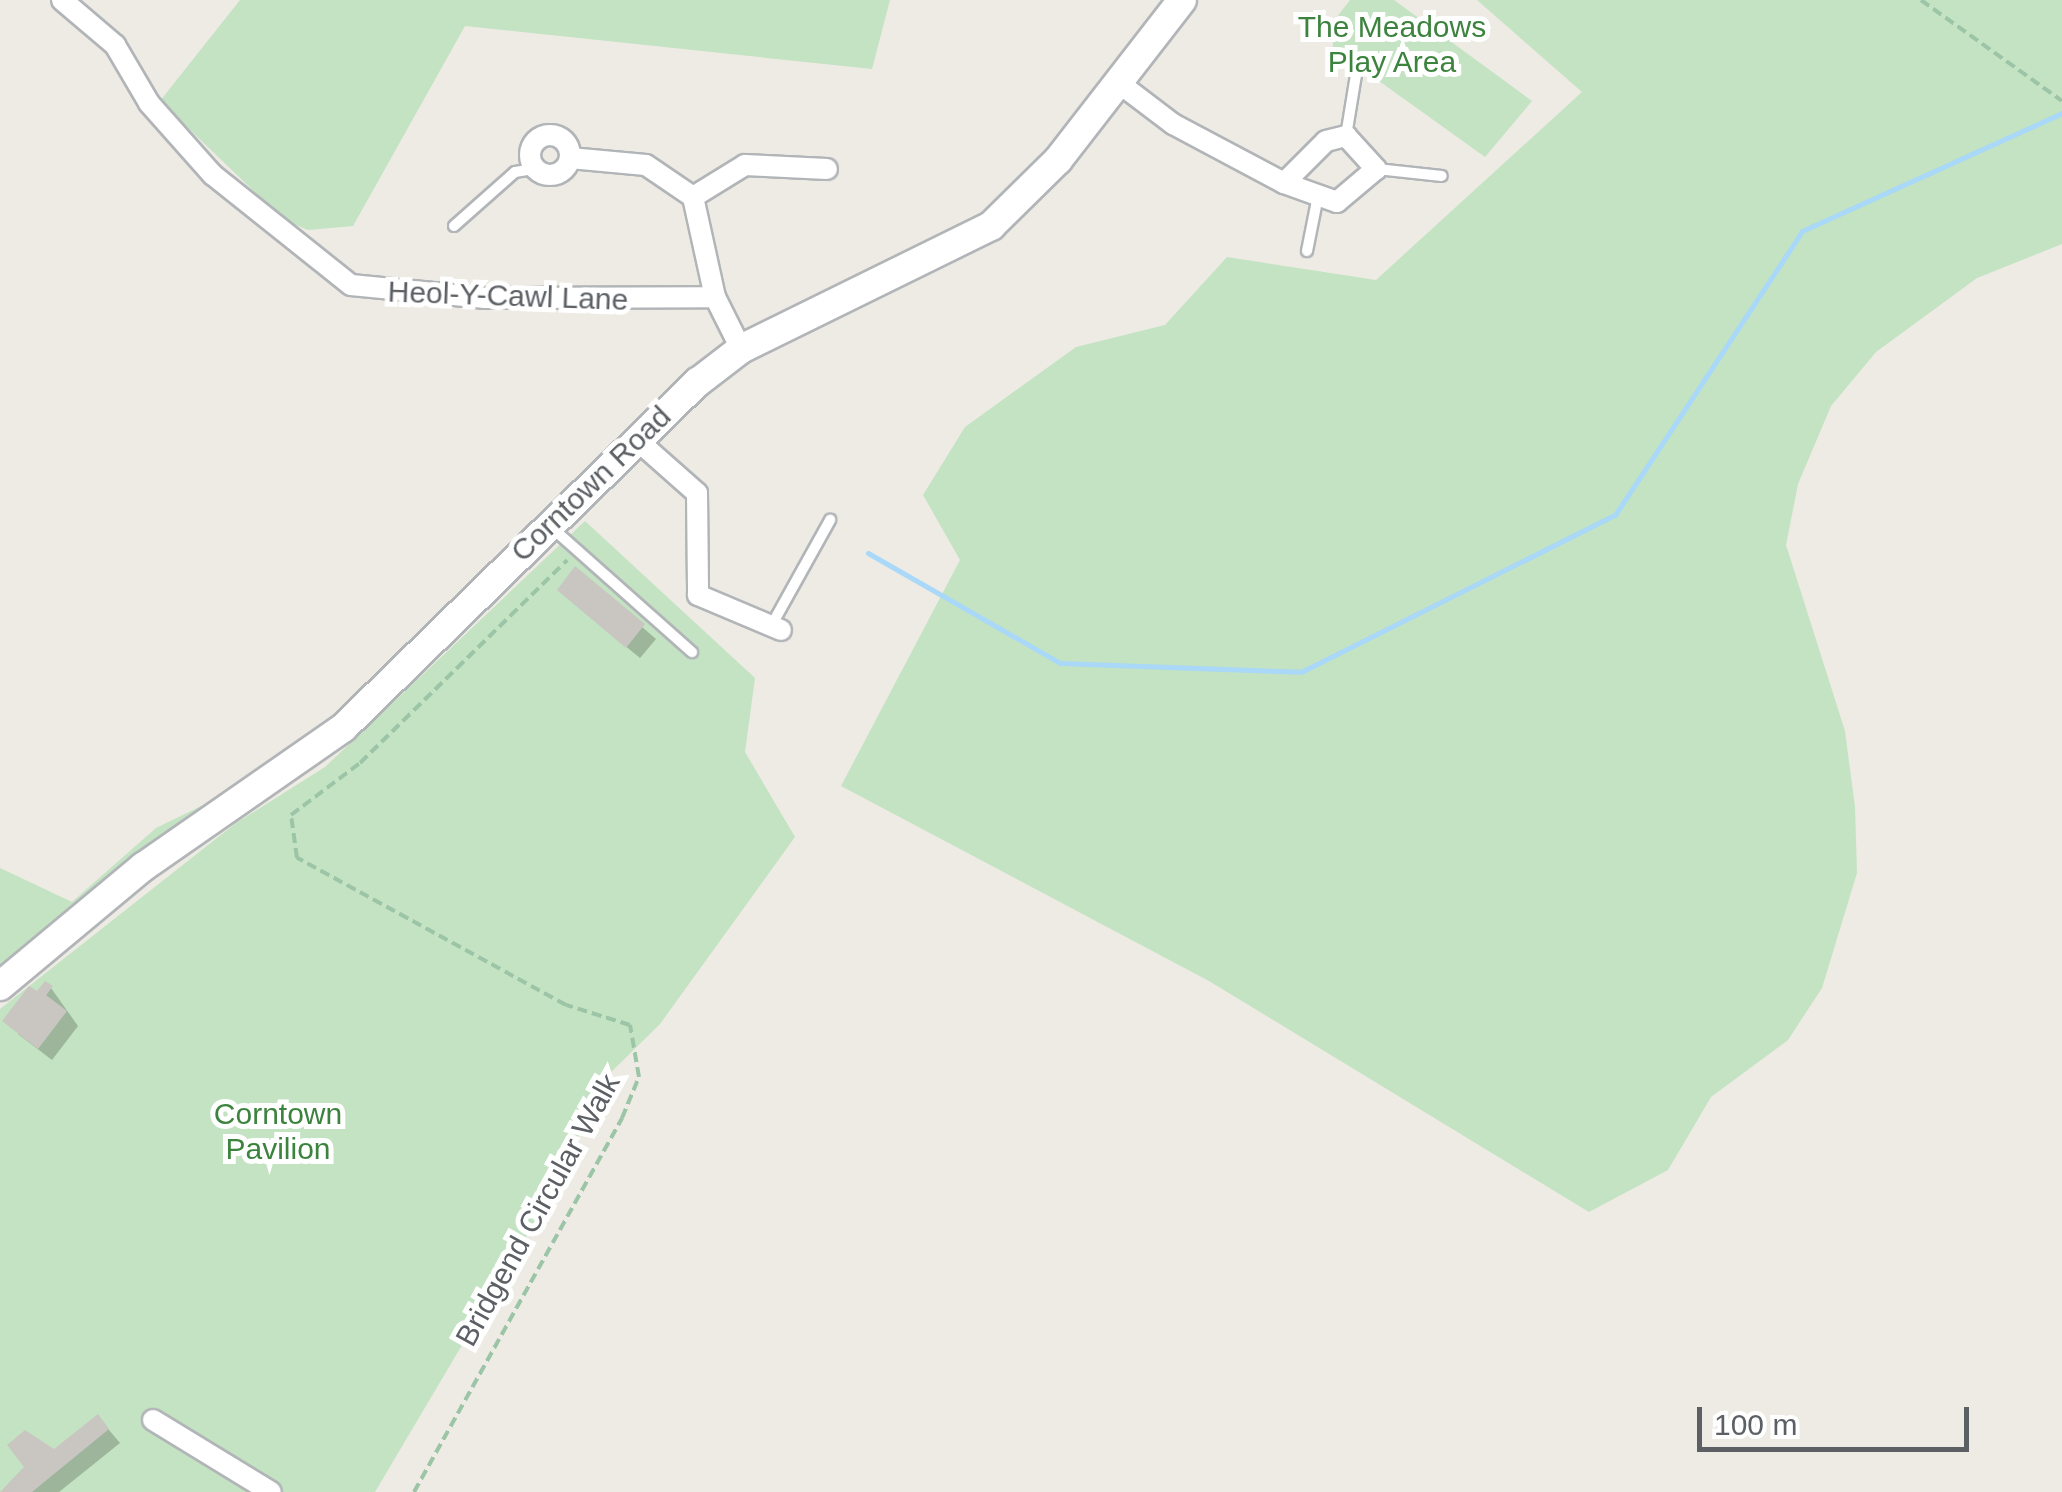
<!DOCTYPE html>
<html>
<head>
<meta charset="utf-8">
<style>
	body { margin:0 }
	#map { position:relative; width:2062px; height:1492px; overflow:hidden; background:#edebe4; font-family:Arial,sans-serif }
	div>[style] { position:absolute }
	.green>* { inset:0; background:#c3e3c2 }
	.shadow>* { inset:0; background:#0003 }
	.stream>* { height:5px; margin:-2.5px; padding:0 2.5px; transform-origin:2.5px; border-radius:2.5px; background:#a9d8f8 }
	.building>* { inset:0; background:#c9c6c2 }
	.path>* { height:4px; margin-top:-2px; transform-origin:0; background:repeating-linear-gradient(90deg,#9cc4a6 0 10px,transparent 0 15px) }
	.roads { filter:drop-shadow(2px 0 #b2b5b8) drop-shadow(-2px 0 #b2b5b8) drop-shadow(0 2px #b2b5b8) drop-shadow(0 -2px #b2b5b8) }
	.lane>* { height:10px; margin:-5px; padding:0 5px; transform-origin:5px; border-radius:5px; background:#fff }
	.street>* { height:20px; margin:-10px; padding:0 10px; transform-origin:10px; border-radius:10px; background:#fff }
	.street>.ring { margin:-10px; padding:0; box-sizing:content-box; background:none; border:20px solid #fff; border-radius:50% }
	.secondary>* { height:28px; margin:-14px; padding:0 14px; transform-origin:14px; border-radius:14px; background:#fff }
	span { translate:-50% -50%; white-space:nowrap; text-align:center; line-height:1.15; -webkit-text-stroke:10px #fff; paint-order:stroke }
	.park-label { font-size:30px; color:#3c833e }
	.street-label { font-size:30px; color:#5c6064 }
	.scale { position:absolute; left:1697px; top:1407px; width:272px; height:45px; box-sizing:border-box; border:5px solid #5c6064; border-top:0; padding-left:12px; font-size:30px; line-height:35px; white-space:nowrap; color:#5c6064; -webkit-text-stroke:8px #fff; paint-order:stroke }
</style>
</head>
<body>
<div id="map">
	<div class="green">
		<div style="clip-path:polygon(240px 0,890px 0,872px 69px,465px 26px,353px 226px,308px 230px,284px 220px,160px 101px)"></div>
		<div style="clip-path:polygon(1350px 0,1394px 0,1532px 101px,1485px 157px,1333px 48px,1333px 22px)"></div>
		<div style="clip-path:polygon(1477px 0,2062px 0,2062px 244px,1977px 278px,1876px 352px,1831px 406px,1798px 484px,1786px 545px,1845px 731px,1855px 807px,1857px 873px,1822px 988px,1788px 1040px,1711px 1097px,1668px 1170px,1589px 1212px,1209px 981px,841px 786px,960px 560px,923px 495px,965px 427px,1076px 347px,1165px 325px,1227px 257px,1376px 280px,1582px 92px)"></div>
		<div style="clip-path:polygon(585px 521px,755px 678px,745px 752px,795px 837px,660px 1024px,602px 1081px,558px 1183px,375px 1492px,0 1492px,0 1009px,236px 823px,325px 767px)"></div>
		<div style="clip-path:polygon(230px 792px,0 976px,0 868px,72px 902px,156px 828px)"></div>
	</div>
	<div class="shadow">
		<div style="clip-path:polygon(576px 570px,656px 639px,640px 658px,573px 603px)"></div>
		<div style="clip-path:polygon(51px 988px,78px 1026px,52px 1060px,18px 1034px)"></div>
		<div style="clip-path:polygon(98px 1417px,120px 1443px,59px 1492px,7px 1492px)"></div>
	</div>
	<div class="stream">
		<div style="left:868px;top:553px;width:221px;rotate:29.8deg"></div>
		<div style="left:1060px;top:663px;width:241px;rotate:2.1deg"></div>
		<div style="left:1301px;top:672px;width:351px;rotate:-26.6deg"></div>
		<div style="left:1615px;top:515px;width:340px;rotate:-56.6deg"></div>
		<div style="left:1802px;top:231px;width:286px;rotate:-24.4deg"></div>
	</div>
	<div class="building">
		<div style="clip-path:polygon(575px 566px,645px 624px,626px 648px,557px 590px)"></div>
		<div style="clip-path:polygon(45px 981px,53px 986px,46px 995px,67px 1011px,38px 1049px,2px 1021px,29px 986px,37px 991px)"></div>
		<div style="clip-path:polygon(98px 1414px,109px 1429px,32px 1492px,0 1492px,24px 1467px,7px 1445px,25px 1430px,54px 1449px)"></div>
	</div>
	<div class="path">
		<div style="left:1921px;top:0;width:173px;rotate:35.6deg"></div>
		<div style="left:414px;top:1492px;width:428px;rotate:-60.9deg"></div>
		<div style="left:622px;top:1118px;width:44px;rotate:-67.5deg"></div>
		<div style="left:639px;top:1077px;width:53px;rotate:-99.8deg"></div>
		<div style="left:630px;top:1025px;width:67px;rotate:-162.6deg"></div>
		<div style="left:566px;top:1005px;width:307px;rotate:-151.3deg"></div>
		<div style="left:297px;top:858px;width:43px;rotate:-97.9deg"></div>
		<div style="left:291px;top:815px;width:86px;rotate:-37deg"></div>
		<div style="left:360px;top:763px;width:290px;rotate:-44.4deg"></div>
	</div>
	<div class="roads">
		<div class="lane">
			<div style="left:1346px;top:136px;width:62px;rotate:-80.7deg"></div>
			<div style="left:1377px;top:169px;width:65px;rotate:6.1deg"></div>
			<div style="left:454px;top:226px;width:81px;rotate:-41.5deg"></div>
			<div style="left:515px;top:172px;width:20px;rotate:-9deg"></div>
			<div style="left:1307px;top:251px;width:51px;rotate:-78.7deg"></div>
			<div style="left:550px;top:526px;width:190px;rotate:41.6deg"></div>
			<div style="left:770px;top:628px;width:124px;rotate:-60.9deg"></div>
		</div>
		<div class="street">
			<div style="left:62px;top:0;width:70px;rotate:40.3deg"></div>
			<div style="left:115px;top:45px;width:67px;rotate:59.6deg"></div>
			<div style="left:149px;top:103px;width:96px;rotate:48.4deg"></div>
			<div style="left:213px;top:175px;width:176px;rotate:38.6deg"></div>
			<div style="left:351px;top:285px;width:135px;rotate:5.5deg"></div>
			<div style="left:485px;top:298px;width:230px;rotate:-0.2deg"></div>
			<div style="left:1119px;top:83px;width:68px;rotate:37.2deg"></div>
			<div style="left:1173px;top:124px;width:126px;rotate:28deg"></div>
			<div style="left:1284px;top:183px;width:59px;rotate:-45deg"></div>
			<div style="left:1326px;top:141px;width:21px;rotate:-14deg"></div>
			<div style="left:1346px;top:136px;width:45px;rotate:47.7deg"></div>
			<div style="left:1376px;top:169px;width:51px;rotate:139.8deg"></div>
			<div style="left:1337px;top:202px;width:56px;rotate:-160.3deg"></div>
			<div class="ring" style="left:530px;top:135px;width:20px;height:20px"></div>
			<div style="left:570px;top:158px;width:76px;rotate:5.3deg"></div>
			<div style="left:646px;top:165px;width:57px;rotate:34.2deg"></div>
			<div style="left:693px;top:197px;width:102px;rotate:77.6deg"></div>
			<div style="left:715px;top:297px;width:58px;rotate:63.4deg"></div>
			<div style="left:693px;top:197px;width:61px;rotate:-31.6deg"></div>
			<div style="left:745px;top:165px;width:82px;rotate:2.8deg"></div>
			<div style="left:637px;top:440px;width:80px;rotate:41.5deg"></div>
			<div style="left:697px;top:493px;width:102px;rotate:89.4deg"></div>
			<div style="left:698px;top:595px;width:90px;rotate:22.9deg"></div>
			<div style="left:153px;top:1420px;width:138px;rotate:31.4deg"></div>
		</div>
		<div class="secondary">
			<div style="left:0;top:986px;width:186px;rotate:-39.8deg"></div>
			<div style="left:143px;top:867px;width:244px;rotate:-34.8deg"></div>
			<div style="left:343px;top:728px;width:496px;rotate:-44.3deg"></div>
			<div style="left:698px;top:382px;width:54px;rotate:-37.5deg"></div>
			<div style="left:741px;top:349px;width:279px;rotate:-26.2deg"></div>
			<div style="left:991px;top:226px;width:94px;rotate:-44.6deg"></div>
			<div style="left:1058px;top:160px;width:202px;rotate:-52.2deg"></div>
		</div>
	</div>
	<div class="park-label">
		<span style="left:1392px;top:44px">The Meadows<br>Play Area</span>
		<span style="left:278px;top:1131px">Corntown<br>Pavilion</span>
	</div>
	<div class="street-label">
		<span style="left:508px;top:296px;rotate:2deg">Heol-Y-Cawl Lane</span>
		<span style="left:591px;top:484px;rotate:-44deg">Corntown Road</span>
		<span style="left:538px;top:1210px;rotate:-61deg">Bridgend Circular Walk</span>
	</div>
	<div class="scale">100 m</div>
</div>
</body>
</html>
